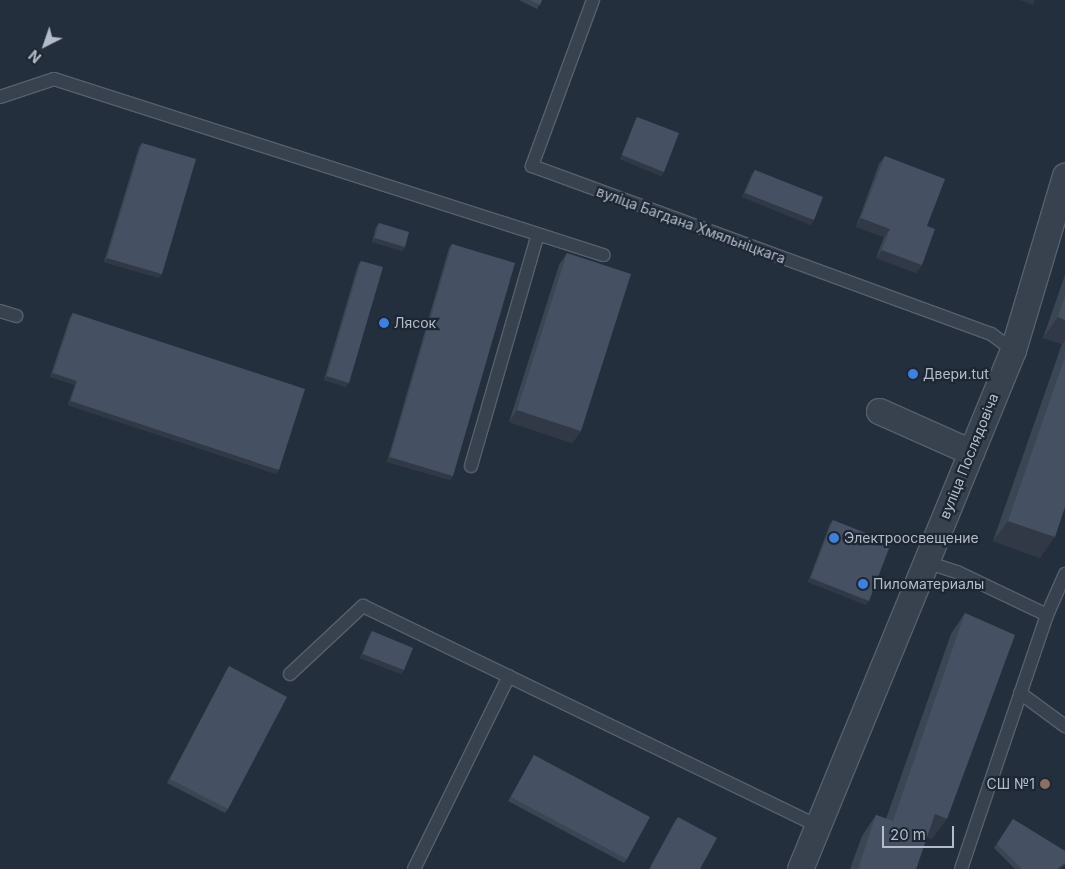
<!DOCTYPE html>
<html>
<head>
<meta charset="utf-8">
<style>
	body { margin:0 }
	#map { position:relative; width:1065px; height:869px; overflow:hidden; background:#242f3e; font-family:Inter,sans-serif }
	div>[style] { position:absolute }
	.roads { filter:drop-shadow(1px 0 #565f6c) drop-shadow(-1px 0 #565f6c) drop-shadow(0 1px #565f6c) drop-shadow(0 -1px #565f6c) }
	.service>* { height:12px; margin:-6px; padding:0 6px; transform-origin:6px; border-radius:6px; background:#38414e }
	.minor>* { height:25px; margin:-12.5px; padding:0 12.5px; transform-origin:12.5px; border-radius:12.5px; background:#38414e }
	.wall>* { inset:0; background:#3b4654 }
	.shaded-wall>* { inset:0; background:#303945 }
	.building>* { inset:0; background:#455162 }
	.dots>* { width:14px; height:14px; translate:-50% -50%; box-sizing:border-box; border:2px solid #1d2633; border-radius:50% }
	span { translate:-50% -50%; white-space:nowrap; text-align:center; line-height:1.15; -webkit-text-stroke:4.5px #1d2633; paint-order:stroke }
	.street-label { font-size:14px; color:#b4bcc9 }
	.poi-label { font-size:14px; color:#b4bcc9 }
	.left { translate:0 -50%; text-align:left }
	.right { translate:-100% -50%; text-align:right }
	.north { position:absolute; left:20px; top:20px; width:50px; height:50px; -webkit-text-stroke:4px #1d2633; paint-order:stroke; rotate:221deg; font-size:14px; font-weight:700; line-height:20px; text-align:center; color:#b4bcc9 }
	.north::after { content:''; display:block; margin:auto; width:18px; height:22px; background:#b4bcc9; clip-path:polygon(50% 0,100% 100%,50% 72%,0 100%) }
	.scale { position:absolute; left:882px; top:826px; width:72px; height:22px; box-sizing:border-box; border:2px solid #b4bcc9; border-top:0; padding-left:6px; font-size:15px; line-height:18px; white-space:nowrap; color:#b4bcc9; -webkit-text-stroke:4px #1d2633; paint-order:stroke }
</style>
</head>
<body>
<div id="map">
	<div class="roads">
		<div class="service">
			<div style="left:593px;top:0;width:177px;rotate:110.2deg"></div>
			<div style="left:532px;top:166px;width:489px;rotate:20.1deg"></div>
			<div style="left:991px;top:334px;width:27px;rotate:36deg"></div>
			<div style="left:0;top:97px;width:57px;rotate:-18.4deg"></div>
			<div style="left:54px;top:79px;width:577px;rotate:17.77deg"></div>
			<div style="left:0;top:311px;width:17px;rotate:17deg"></div>
			<div style="left:471px;top:466px;width:241px;rotate:-73.9deg"></div>
			<div style="left:926px;top:562px;width:33px;rotate:18deg"></div>
			<div style="left:957px;top:572px;width:100px;rotate:25.5deg"></div>
			<div style="left:1047px;top:615px;width:268px;rotate:108.7deg"></div>
			<div style="left:1047px;top:615px;width:45px;rotate:-66.3deg"></div>
			<div style="left:290px;top:674px;width:100px;rotate:-43deg"></div>
			<div style="left:363px;top:606px;width:505px;rotate:25.8deg"></div>
			<div style="left:1020px;top:693px;width:56px;rotate:36.3deg"></div>
			<div style="left:414px;top:869px;width:215px;rotate:-63.8deg"></div>
		</div>
		<div class="minor">
			<div style="left:879px;top:411px;width:101px;rotate:24deg"></div>
			<div style="left:800px;top:869px;width:561px;rotate:-67.69deg"></div>
			<div style="left:1013px;top:350px;width:182px;rotate:-73.4deg"></div>
		</div>
	</div>
	<div class="wall">
		<div style="clip-path:polygon(519px 0,542px 0,537px 9px)"></div>
		<div style="clip-path:polygon(637px 117px,664px 172px,661px 176px,620px 159px,635px 121px)"></div>
		<div style="clip-path:polygon(142px 143px,162px 274px,159px 278px,104px 262px,139px 147px)"></div>
		<div style="clip-path:polygon(885px 156px,927px 226px,922px 265px,916px 273px,876px 258px,884px 237px,856px 227px,879px 164px)"></div>
		<div style="clip-path:polygon(755px 170px,814px 220px,811px 225px,742px 197px,752px 174px)"></div>
		<div style="clip-path:polygon(379px 223px,405px 247px,402px 251px,372px 242px,376px 227px)"></div>
		<div style="clip-path:polygon(452px 244px,453px 476px,450px 480px,387px 462px,449px 248px)"></div>
		<div style="clip-path:polygon(567px 253px,581px 431px,572px 443px,509px 422px,559px 265px)"></div>
		<div style="clip-path:polygon(361px 261px,346px 387px,324px 380px,358px 265px)"></div>
		<div style="clip-path:polygon(1065px 275px,1065px 507px,1040px 558px,993px 541px,1062px 344px,1043px 338px)"></div>
		<div style="clip-path:polygon(73px 313px,276px 474px,68px 405px,75px 385px,50px 377px,70px 317px)"></div>
		<div style="clip-path:polygon(833px 520px,866px 605px,808px 582px,830px 524px)"></div>
		<div style="clip-path:polygon(965px 613px,932px 839px,927px 837px,916px 869px,850px 869px,862px 836px,876px 815px,886px 819px,951px 634px)"></div>
		<div style="clip-path:polygon(372px 631px,404px 670px,401px 674px,360px 658px,369px 636px)"></div>
		<div style="clip-path:polygon(229px 666px,228px 809px,225px 813px,167px 783px)"></div>
		<div style="clip-path:polygon(534px 755px,627px 859px,624px 863px,508px 801px)"></div>
		<div style="clip-path:polygon(678px 817px,700px 869px,649px 869px,675px 821px)"></div>
		<div style="clip-path:polygon(1013px 819px,1065px 851px,1065px 865px,1059px 869px,1015px 869px,994px 848px)"></div>
	</div>
	<div class="shaded-wall">
		<div style="clip-path:polygon(1020px 0,1035px 0,1033px 5px)"></div>
		<div style="clip-path:polygon(622px 155px,664px 172px,661px 176px,620px 159px)"></div>
		<div style="clip-path:polygon(745px 193px,814px 220px,811px 225px,742px 197px)"></div>
		<div style="clip-path:polygon(861px 218px,890px 229px,884px 237px,856px 227px)"></div>
		<div style="clip-path:polygon(375px 238px,405px 247px,402px 251px,372px 242px)"></div>
		<div style="clip-path:polygon(882px 250px,922px 265px,916px 273px,876px 258px)"></div>
		<div style="clip-path:polygon(107px 258px,162px 274px,159px 278px,104px 262px)"></div>
		<div style="clip-path:polygon(1058px 317px,1065px 320px,1065px 341px,1062px 344px,1043px 338px)"></div>
		<div style="clip-path:polygon(53px 373px,77px 381px,75px 385px,50px 377px)"></div>
		<div style="clip-path:polygon(327px 376px,349px 383px,346px 387px,324px 380px)"></div>
		<div style="clip-path:polygon(71px 401px,279px 470px,276px 474px,68px 405px)"></div>
		<div style="clip-path:polygon(517px 410px,581px 431px,572px 443px,509px 422px)"></div>
		<div style="clip-path:polygon(390px 457px,453px 476px,450px 480px,387px 462px)"></div>
		<div style="clip-path:polygon(1008px 521px,1055px 537px,1040px 558px,993px 541px)"></div>
		<div style="clip-path:polygon(811px 578px,869px 601px,866px 605px,808px 582px)"></div>
		<div style="clip-path:polygon(363px 654px,404px 670px,401px 674px,360px 658px)"></div>
		<div style="clip-path:polygon(935px 814px,947px 819px,932px 839px,920px 835px)"></div>
		<div style="clip-path:polygon(1065px 863px,1065px 865px,1059px 869px,1057px 869px)"></div>
	</div>
	<div class="building">
		<div style="clip-path:polygon(530px 0,542px 0,540px 5px)"></div>
		<div style="clip-path:polygon(637px 117px,679px 133px,664px 172px,622px 155px)"></div>
		<div style="clip-path:polygon(142px 143px,196px 159px,162px 274px,107px 258px)"></div>
		<div style="clip-path:polygon(885px 156px,945px 179px,927px 226px,935px 229px,922px 265px,882px 250px,890px 229px,861px 218px)"></div>
		<div style="clip-path:polygon(755px 170px,823px 197px,814px 220px,745px 193px)"></div>
		<div style="clip-path:polygon(379px 223px,409px 232px,405px 247px,375px 238px)"></div>
		<div style="clip-path:polygon(452px 244px,515px 263px,453px 476px,390px 457px)"></div>
		<div style="clip-path:polygon(567px 253px,631px 274px,581px 431px,517px 410px)"></div>
		<div style="clip-path:polygon(361px 261px,383px 267px,349px 383px,327px 376px)"></div>
		<div style="clip-path:polygon(1065px 296px,1065px 320px,1058px 317px)"></div>
		<div style="clip-path:polygon(73px 313px,305px 389px,279px 470px,71px 401px,77px 381px,53px 373px)"></div>
		<div style="clip-path:polygon(1065px 357px,1065px 507px,1055px 537px,1008px 521px)"></div>
		<div style="clip-path:polygon(833px 520px,891px 543px,869px 601px,811px 578px)"></div>
		<div style="clip-path:polygon(965px 613px,1015px 635px,947px 819px,935px 814px,916px 869px,858px 869px,876px 815px,893px 821px)"></div>
		<div style="clip-path:polygon(372px 631px,413px 648px,404px 670px,363px 654px)"></div>
		<div style="clip-path:polygon(229px 666px,287px 697px,228px 809px,170px 779px)"></div>
		<div style="clip-path:polygon(534px 755px,650px 817px,627px 859px,511px 797px)"></div>
		<div style="clip-path:polygon(678px 817px,717px 838px,700px 869px,651px 869px,650px 868px)"></div>
		<div style="clip-path:polygon(1013px 819px,1065px 851px,1065px 863px,1057px 869px,1022px 869px,997px 844px)"></div>
	</div>
	<div class="dots">
		<div style="left:384px;top:323px;background:#3f7fe0"></div>
		<div style="left:913px;top:374px;background:#3f7fe0"></div>
		<div style="left:834px;top:538px;background:#3f7fe0"></div>
		<div style="left:863px;top:584px;background:#3f7fe0"></div>
		<div style="left:1045px;top:784px;background:#8d6e63"></div>
	</div>
	<div class="street-label">
		<span style="left:691px;top:225px;rotate:20deg">вуліца Багдана Хмяльніцкага</span>
		<span style="left:969px;top:456px;rotate:-68deg">вуліца Послядовіча</span>
	</div>
	<div class="poi-label">
		<span class="left" style="left:394px;top:323px">Лясок</span>
		<span class="left" style="left:923px;top:374px">Двери.tut</span>
		<span class="left" style="left:844px;top:538px">Электроосвещение</span>
		<span class="left" style="left:873px;top:584px">Пиломатериалы</span>
		<span class="right" style="left:1035px;top:784px">СШ №1</span>
	</div>
	<div class="north">N</div>
	<div class="scale">20 m</div>
</div>
</body>
</html>
